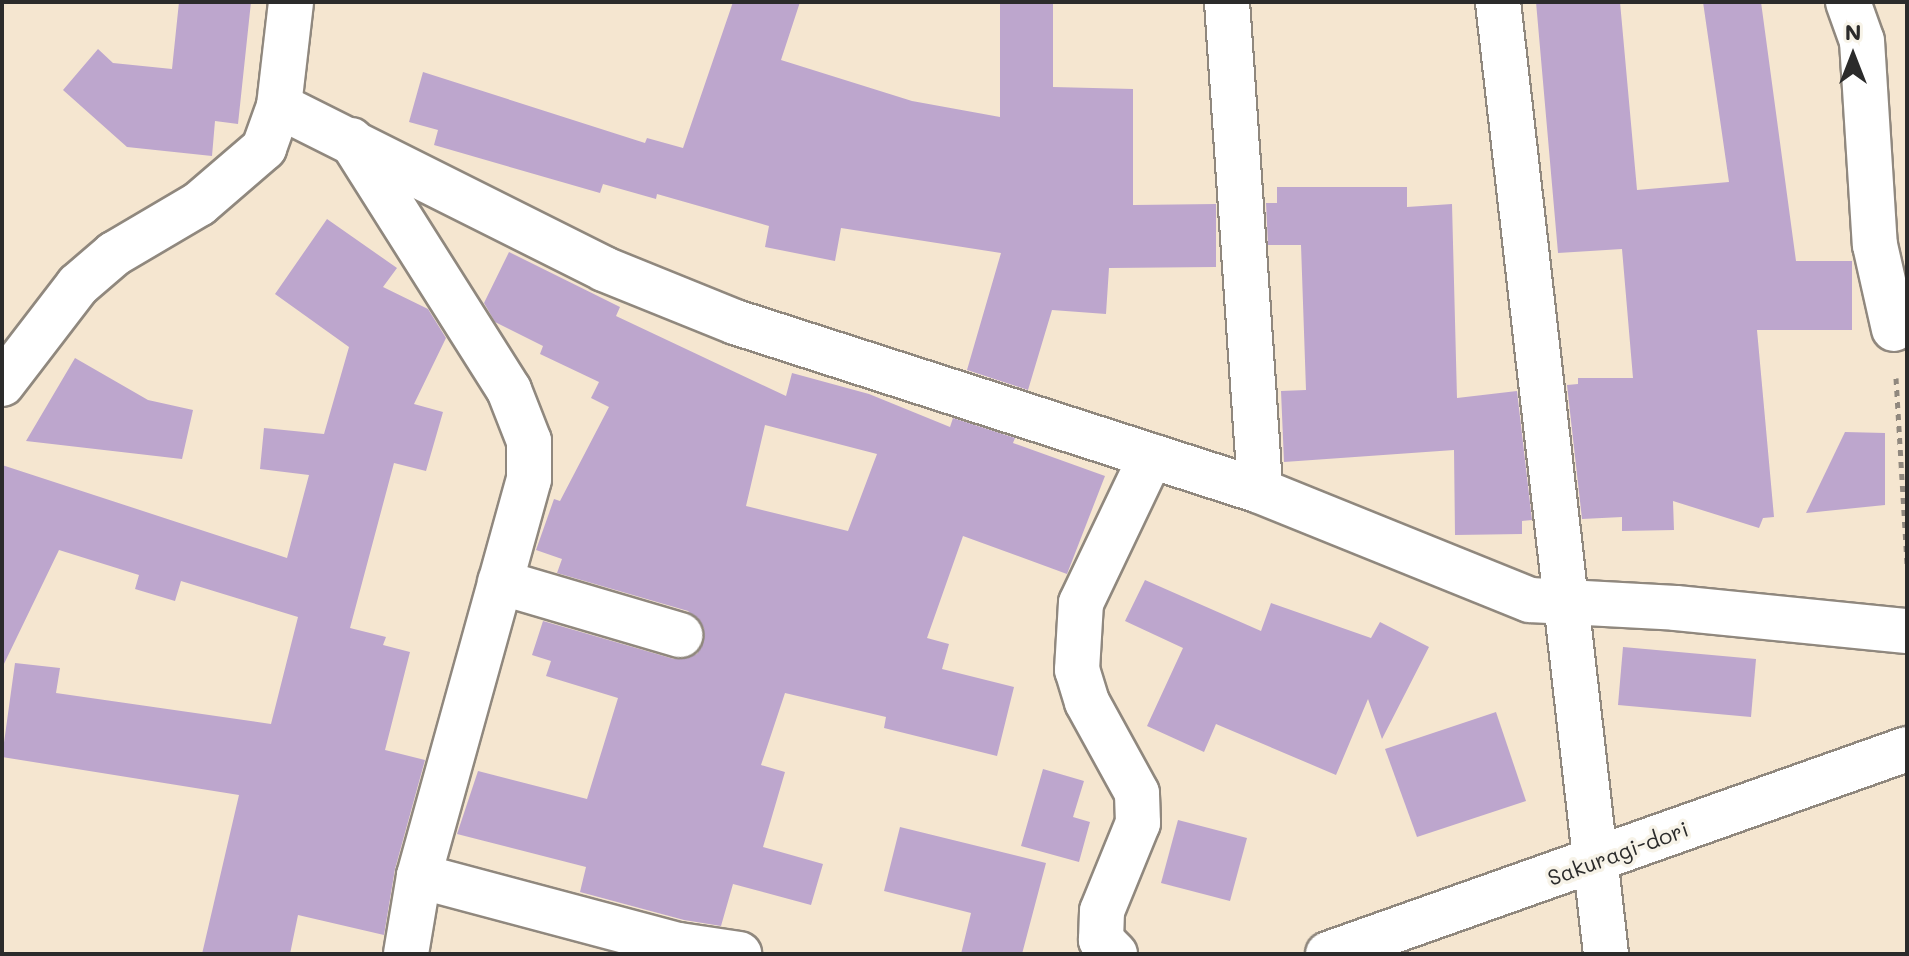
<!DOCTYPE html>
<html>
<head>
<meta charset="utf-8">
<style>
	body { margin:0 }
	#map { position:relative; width:1909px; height:956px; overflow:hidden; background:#f5e6d0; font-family:Mali,sans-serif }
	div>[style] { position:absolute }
	.building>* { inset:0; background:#bda6cd }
	.path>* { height:5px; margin-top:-2.5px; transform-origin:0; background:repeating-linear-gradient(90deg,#90887e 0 6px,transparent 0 12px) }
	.roads { filter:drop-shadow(2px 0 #90887e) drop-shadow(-2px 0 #90887e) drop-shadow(0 2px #90887e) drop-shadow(0 -2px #90887e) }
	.minor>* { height:44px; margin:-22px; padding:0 22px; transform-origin:22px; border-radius:22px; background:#fff }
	span { translate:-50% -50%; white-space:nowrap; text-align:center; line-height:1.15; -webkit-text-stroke:7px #f7f3e8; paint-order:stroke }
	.street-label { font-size:22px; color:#2b2b2b }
	.frame { position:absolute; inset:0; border:4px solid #2b2b2b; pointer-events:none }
	.north { position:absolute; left:1813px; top:16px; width:80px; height:80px; -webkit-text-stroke:6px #f7f3e8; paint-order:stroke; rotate:0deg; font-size:22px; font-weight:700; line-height:32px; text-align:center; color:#2b2b2b }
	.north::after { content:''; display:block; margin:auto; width:28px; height:36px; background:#2b2b2b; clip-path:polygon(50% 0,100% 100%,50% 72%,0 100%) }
</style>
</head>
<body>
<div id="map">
	<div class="building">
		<div style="clip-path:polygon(179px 2px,251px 2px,238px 124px,215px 121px,212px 156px,127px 147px,63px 90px,98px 49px,113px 63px,172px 69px)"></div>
		<div style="clip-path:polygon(733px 2px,800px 2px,781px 60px,912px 101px,1000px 117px,1000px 2px,1053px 2px,1053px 87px,1133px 89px,1133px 205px,1216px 204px,1216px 267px,1109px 268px,1106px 314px,1052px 310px,1028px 390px,967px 370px,1001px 253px,841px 228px,835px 261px,765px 247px,769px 226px,657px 194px,656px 199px,603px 184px,600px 193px,434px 145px,438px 130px,409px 122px,423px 72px,645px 143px,647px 138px,683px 148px)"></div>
		<div style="clip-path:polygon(1536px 2px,1620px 2px,1637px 190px,1729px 182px,1703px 2px,1761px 2px,1796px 261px,1852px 261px,1852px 330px,1757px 330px,1774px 517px,1763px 518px,1759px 528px,1673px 501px,1674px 530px,1622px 531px,1622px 517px,1582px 519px,1567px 385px,1578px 384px,1578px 378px,1633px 378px,1622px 249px,1558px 253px)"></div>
		<div style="clip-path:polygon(1277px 187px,1407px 187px,1407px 207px,1452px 204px,1457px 398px,1517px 391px,1532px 520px,1522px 521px,1522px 534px,1455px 535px,1454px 450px,1284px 462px,1281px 391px,1306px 390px,1301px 245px,1268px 245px,1266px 203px,1277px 203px)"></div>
		<div style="clip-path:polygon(327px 219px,397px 268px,383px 287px,428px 309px,446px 338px,414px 404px,443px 412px,426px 471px,394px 463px,350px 628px,386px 637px,383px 645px,410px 652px,385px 750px,425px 760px,395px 869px,384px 935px,298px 915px,290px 954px,202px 954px,239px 795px,2px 757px,15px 663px,60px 668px,56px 693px,271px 724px,298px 617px,181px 581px,175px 601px,135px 589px,139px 575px,59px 550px,2px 668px,2px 465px,287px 558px,309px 475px,260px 469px,264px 428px,324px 434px,349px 347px,275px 294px)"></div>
		<div style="clip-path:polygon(evenodd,509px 252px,620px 307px,616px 316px,786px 396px,792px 373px,869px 394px,950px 427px,953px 418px,1015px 438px,1013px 443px,1105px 476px,1067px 574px,963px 536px,927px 638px,949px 644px,942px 669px,1014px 687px,997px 756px,884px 728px,886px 717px,785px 693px,761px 765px,785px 772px,763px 847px,823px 864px,811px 905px,733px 884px,721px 926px,684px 920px,580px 892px,586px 867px,457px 834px,478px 771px,587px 799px,618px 698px,546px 676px,551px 661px,532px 655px,543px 621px,674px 659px,697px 654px,704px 641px,704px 628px,688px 611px,557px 573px,562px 559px,536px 550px,554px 499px,560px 501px,609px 407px,591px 398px,599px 382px,540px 354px,543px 346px,495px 322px,484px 303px,509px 252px,765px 425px,877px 454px,848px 531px,746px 506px,765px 425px)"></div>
		<div style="clip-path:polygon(75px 358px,148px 400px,193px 410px,182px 459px,26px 441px)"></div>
		<div style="clip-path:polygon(1845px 432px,1885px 433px,1885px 505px,1806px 513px)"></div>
		<div style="clip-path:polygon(1145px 580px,1261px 631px,1271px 603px,1371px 638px,1380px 622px,1429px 647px,1382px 739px,1368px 699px,1336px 775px,1216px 724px,1204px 752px,1147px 726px,1183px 648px,1125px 621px)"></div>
		<div style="clip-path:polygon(1623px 647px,1756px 659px,1751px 717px,1618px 705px)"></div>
		<div style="clip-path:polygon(1496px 712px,1526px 801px,1417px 837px,1385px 749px)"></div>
		<div style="clip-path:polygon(1043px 769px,1084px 781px,1073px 817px,1090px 822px,1079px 862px,1021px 846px)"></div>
		<div style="clip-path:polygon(1178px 820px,1247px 838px,1230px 901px,1161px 883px)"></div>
		<div style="clip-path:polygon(900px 827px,1046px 863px,1022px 954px,961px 954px,971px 913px,884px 891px)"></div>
	</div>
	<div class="path">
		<div style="left:1896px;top:378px;width:186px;rotate:86.6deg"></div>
	</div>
	<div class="roads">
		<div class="minor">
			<div style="left:1227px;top:2px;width:490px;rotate:86.1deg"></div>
			<div style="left:1498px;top:2px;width:958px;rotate:83.53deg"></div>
			<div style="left:1848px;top:2px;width:41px;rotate:70.3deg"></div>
			<div style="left:1862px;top:41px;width:204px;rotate:86.4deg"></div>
			<div style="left:1875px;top:245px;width:86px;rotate:77.3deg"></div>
			<div style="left:279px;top:106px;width:364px;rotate:26.6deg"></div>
			<div style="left:604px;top:269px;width:141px;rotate:22deg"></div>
			<div style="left:735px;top:322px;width:552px;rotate:17.84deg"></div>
			<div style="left:1260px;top:491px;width:291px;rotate:22deg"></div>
			<div style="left:1530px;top:600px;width:146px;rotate:3.1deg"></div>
			<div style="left:1676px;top:608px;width:232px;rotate:5.7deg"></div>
			<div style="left:351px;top:140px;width:296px;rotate:57.7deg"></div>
			<div style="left:509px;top:390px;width:55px;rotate:68.6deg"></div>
			<div style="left:529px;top:441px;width:38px;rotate:90deg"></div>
			<div style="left:529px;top:479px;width:412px;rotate:105.5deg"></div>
			<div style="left:419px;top:876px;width:79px;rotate:99.5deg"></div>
			<div style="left:2px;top:384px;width:125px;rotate:-52.5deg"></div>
			<div style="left:78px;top:285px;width:48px;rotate:-40.7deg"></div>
			<div style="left:114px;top:254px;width:99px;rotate:-30.5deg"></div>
			<div style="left:199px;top:204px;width:86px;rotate:-40.7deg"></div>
			<div style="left:264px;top:148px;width:45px;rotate:-70.3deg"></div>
			<div style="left:279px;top:106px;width:105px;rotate:-83.4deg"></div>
			<div style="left:500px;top:582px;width:188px;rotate:16.4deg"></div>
			<div style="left:419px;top:876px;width:269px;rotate:14.9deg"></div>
			<div style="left:679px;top:945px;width:61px;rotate:8.5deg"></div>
			<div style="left:1115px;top:954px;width:20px;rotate:-135deg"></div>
			<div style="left:1101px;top:940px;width:29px;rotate:-88deg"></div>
			<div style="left:1102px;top:911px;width:95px;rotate:-67.8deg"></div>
			<div style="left:1138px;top:823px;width:30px;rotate:-92deg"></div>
			<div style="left:1137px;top:793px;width:104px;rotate:-118.8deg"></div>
			<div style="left:1087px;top:702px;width:34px;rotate:-107deg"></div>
			<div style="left:1077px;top:670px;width:67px;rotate:-86.6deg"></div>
			<div style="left:1081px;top:603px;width:163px;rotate:-64.5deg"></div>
			<div style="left:1328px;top:954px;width:614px;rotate:-19.5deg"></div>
		</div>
	</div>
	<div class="street-label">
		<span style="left:1618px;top:853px;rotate:-20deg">Sakuragi-dori</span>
	</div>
	<div class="frame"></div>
	<div class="north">N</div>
</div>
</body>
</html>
